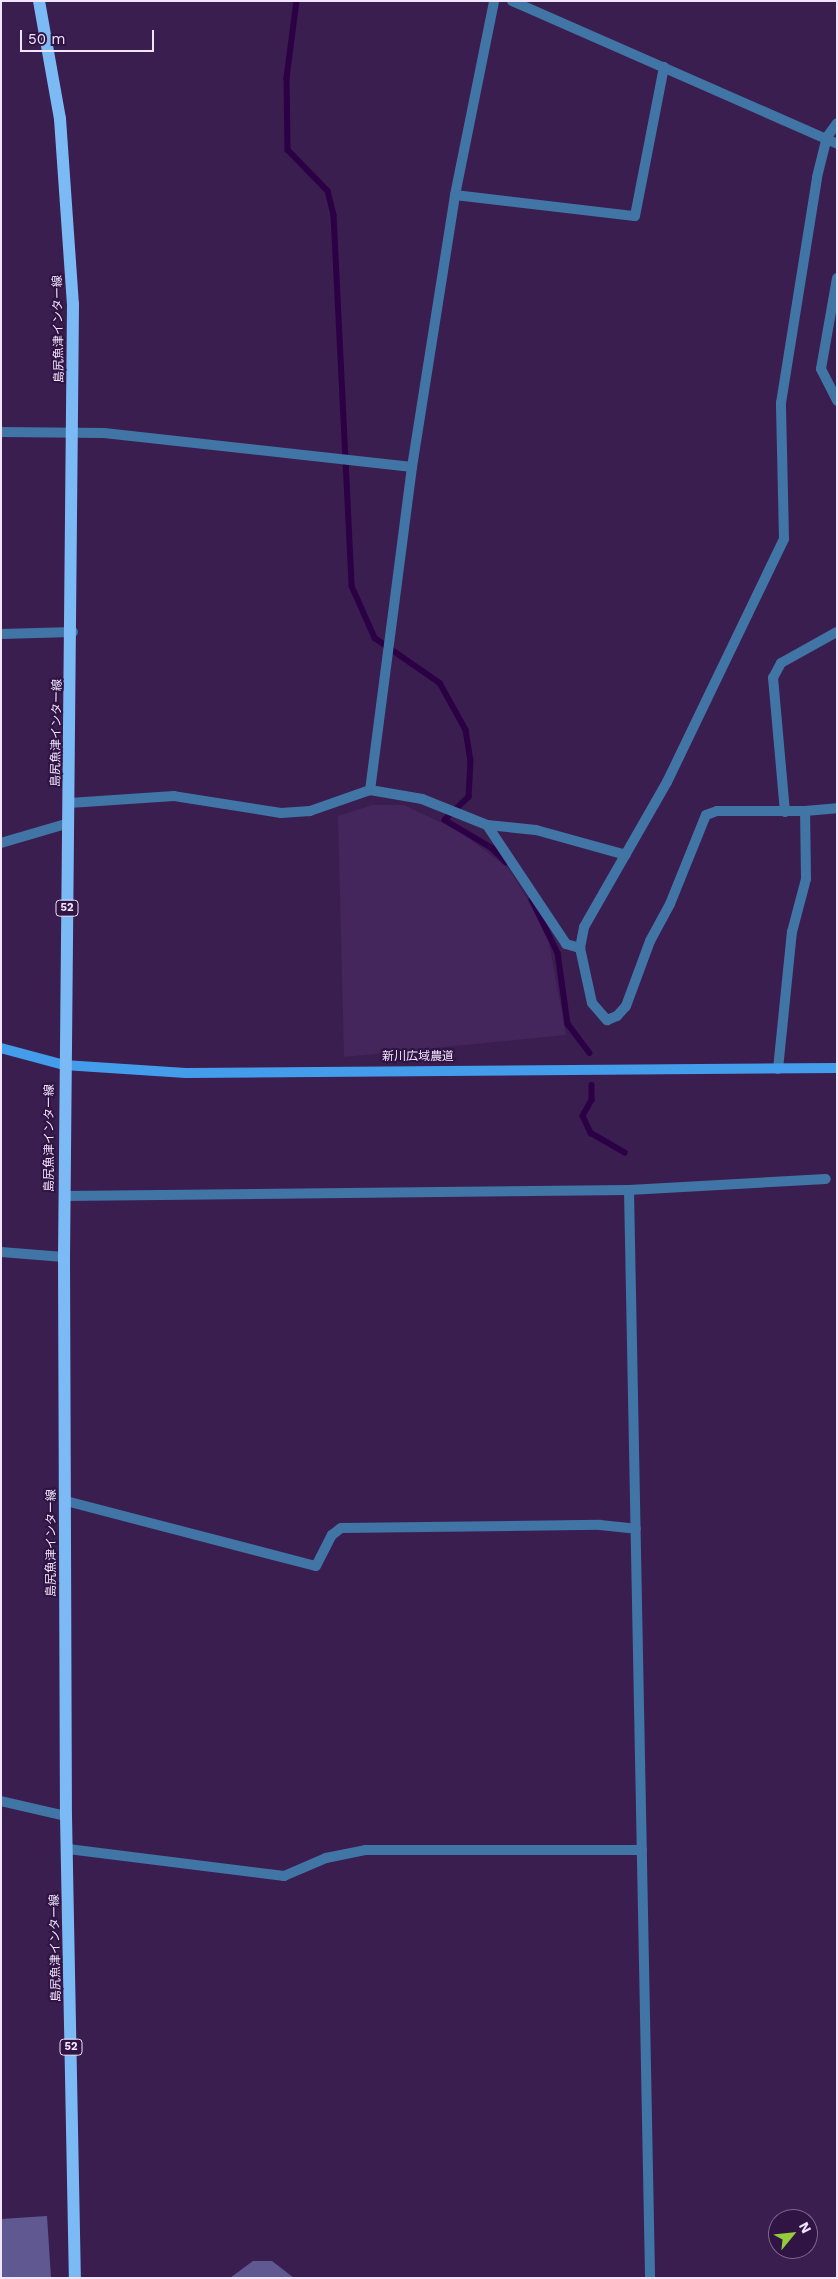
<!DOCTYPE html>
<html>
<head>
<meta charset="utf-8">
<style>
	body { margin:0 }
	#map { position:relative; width:838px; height:2279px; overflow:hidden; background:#3a1e4f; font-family:"Work Sans","Noto Sans JP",sans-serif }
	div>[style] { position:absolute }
	.built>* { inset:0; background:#44255c }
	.stream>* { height:5.5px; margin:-2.75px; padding:0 2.75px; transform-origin:2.75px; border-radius:2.75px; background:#2c0045 }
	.building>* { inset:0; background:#605991 }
	.street>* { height:10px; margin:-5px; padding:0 5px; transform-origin:5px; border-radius:5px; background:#4175a6 }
	.secondary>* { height:10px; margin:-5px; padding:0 5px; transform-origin:5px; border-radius:5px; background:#449deb }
	.primary>* { height:12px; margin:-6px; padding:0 6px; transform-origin:6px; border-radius:6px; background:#7cbaf6 }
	span { translate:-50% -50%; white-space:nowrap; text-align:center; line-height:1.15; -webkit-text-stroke:4px #301443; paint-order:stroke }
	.shield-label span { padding:1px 4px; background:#301443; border:1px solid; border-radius:4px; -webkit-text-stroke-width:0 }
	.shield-label { font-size:11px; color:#f1e4fd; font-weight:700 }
	.street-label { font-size:12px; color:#f1e4fd }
	.frame { position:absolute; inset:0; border:2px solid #f1e4fd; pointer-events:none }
	.north { position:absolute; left:768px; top:2209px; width:50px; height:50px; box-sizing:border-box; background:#301443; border:1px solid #7d678d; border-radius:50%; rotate:62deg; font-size:14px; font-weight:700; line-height:20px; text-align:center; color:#f1e4fd }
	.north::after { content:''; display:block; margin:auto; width:18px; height:22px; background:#95cc3b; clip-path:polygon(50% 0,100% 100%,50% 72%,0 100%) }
	.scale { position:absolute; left:20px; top:30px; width:134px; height:22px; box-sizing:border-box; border:2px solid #f1e4fd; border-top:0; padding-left:6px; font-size:15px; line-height:18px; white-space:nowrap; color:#f1e4fd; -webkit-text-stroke:4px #301443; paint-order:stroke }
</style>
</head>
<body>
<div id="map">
	<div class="built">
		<div style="clip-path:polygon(372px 805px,404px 805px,461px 832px,509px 869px,547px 931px,566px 1035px,344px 1057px,338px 816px)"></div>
	</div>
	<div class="stream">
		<div style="left:297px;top:1px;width:78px;rotate:97.4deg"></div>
		<div style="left:287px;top:78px;width:72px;rotate:89.2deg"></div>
		<div style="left:288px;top:150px;width:57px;rotate:45.7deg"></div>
		<div style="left:328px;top:191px;width:25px;rotate:76deg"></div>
		<div style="left:334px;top:215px;width:371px;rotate:87.2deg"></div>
		<div style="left:352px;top:586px;width:57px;rotate:66.1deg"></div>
		<div style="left:375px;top:638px;width:79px;rotate:34.7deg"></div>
		<div style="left:440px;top:683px;width:54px;rotate:61deg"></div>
		<div style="left:466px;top:730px;width:30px;rotate:81deg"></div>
		<div style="left:471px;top:760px;width:37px;rotate:93deg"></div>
		<div style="left:469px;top:797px;width:33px;rotate:136deg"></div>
		<div style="left:445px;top:820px;width:55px;rotate:30.8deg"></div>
		<div style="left:492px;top:848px;width:20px;rotate:45deg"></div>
		<div style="left:532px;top:900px;width:59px;rotate:63.9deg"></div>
		<div style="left:558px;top:953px;width:72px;rotate:82deg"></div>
		<div style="left:568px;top:1024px;width:36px;rotate:53deg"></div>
		<div style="left:592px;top:1085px;width:15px;rotate:90deg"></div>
		<div style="left:592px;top:1100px;width:18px;rotate:119deg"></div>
		<div style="left:583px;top:1116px;width:19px;rotate:65deg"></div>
		<div style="left:591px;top:1133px;width:39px;rotate:30deg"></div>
	</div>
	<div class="building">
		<div style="clip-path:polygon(47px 2216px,51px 2278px,1px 2278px,1px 2219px)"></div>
		<div style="clip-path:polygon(253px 2261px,272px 2261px,294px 2278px,230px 2278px)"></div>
	</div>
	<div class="street">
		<div style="left:512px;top:1px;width:355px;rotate:23.7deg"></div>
		<div style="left:455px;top:195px;width:198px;rotate:-78.6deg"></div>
		<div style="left:837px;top:278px;width:92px;rotate:100deg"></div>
		<div style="left:821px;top:369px;width:36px;rotate:63deg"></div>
		<div style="left:1px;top:432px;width:103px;rotate:0.6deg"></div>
		<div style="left:104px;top:433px;width:310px;rotate:6.3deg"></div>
		<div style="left:412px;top:467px;width:326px;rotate:97.4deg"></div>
		<div style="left:370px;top:790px;width:64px;rotate:160.7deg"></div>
		<div style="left:310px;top:811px;width:29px;rotate:176deg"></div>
		<div style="left:281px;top:813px;width:108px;rotate:-171deg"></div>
		<div style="left:174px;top:796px;width:105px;rotate:176.2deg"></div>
		<div style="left:412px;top:467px;width:275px;rotate:-81deg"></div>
		<div style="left:455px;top:195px;width:181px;rotate:6.7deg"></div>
		<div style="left:635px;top:216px;width:152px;rotate:-79deg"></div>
		<div style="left:1px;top:634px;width:72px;rotate:-1.6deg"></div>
		<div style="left:370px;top:790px;width:53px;rotate:9.8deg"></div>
		<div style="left:422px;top:799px;width:70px;rotate:21.8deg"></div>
		<div style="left:487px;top:825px;width:49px;rotate:5.8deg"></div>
		<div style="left:536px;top:830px;width:93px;rotate:15.5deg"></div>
		<div style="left:785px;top:812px;width:135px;rotate:-95.1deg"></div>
		<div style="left:773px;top:678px;width:17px;rotate:-62deg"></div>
		<div style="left:781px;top:663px;width:64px;rotate:-29deg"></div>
		<div style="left:487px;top:825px;width:143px;rotate:56.4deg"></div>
		<div style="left:566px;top:944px;width:15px;rotate:16deg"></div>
		<div style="left:580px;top:948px;width:21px;rotate:-79deg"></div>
		<div style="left:584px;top:927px;width:167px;rotate:-60.2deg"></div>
		<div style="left:667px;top:782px;width:270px;rotate:-64.3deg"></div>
		<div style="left:784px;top:539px;width:136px;rotate:-91.3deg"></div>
		<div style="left:781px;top:403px;width:229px;rotate:-80.9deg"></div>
		<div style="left:817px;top:177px;width:41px;rotate:-76deg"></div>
		<div style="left:827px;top:137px;width:17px;rotate:-54deg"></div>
		<div style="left:1px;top:843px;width:71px;rotate:-16.4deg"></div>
		<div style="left:580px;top:948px;width:56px;rotate:77.7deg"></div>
		<div style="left:592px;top:1003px;width:23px;rotate:49deg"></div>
		<div style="left:607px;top:1020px;width:11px;rotate:-22deg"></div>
		<div style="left:617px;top:1016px;width:13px;rotate:-48deg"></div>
		<div style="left:626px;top:1006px;width:69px;rotate:-69.7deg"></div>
		<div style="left:650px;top:941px;width:42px;rotate:-61.6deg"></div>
		<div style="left:670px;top:904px;width:96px;rotate:-68deg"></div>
		<div style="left:706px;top:815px;width:12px;rotate:-20deg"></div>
		<div style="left:717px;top:811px;width:88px"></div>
		<div style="left:778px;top:1069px;width:138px;rotate:-84.2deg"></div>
		<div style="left:792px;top:932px;width:55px;rotate:-75.2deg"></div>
		<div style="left:806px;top:879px;width:68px;rotate:-90.8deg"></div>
		<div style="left:805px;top:811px;width:32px;rotate:-5deg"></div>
		<div style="left:629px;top:1190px;width:197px;rotate:-3.2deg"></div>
		<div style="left:64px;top:1196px;width:565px;rotate:-0.61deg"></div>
		<div style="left:629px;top:1190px;width:1088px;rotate:88.89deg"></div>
		<div style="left:1px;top:1252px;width:63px;rotate:4.5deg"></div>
		<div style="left:66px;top:1501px;width:258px;rotate:14.6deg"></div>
		<div style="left:316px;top:1566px;width:35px;rotate:-63deg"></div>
		<div style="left:332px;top:1535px;width:11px;rotate:-38deg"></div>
		<div style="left:341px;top:1528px;width:259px;rotate:-0.7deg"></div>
		<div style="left:600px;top:1525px;width:36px;rotate:6deg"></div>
		<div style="left:1px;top:1801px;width:67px;rotate:13deg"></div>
		<div style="left:68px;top:1849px;width:218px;rotate:7.1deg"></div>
		<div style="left:284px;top:1876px;width:46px;rotate:-23.2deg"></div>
		<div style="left:326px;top:1858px;width:41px;rotate:-11.3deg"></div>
		<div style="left:366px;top:1850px;width:276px"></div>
	</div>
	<div class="secondary">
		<div style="left:1px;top:1048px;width:65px;rotate:15.1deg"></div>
		<div style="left:64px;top:1065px;width:122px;rotate:3.8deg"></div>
		<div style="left:186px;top:1073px;width:651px;rotate:-0.44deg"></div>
	</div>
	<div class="primary">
		<div style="left:39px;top:1px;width:120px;rotate:79.9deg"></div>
		<div style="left:60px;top:119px;width:185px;rotate:86deg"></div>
		<div style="left:73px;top:304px;width:953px;rotate:90.54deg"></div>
		<div style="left:64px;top:1257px;width:559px;rotate:89.8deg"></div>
		<div style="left:66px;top:1816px;width:462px;rotate:88.9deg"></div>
	</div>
	<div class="shield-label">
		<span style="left:67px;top:908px">52</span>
		<span style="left:71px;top:2047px">52</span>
	</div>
	<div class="street-label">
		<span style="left:59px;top:329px;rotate:-91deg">島尻魚津インター線</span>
		<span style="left:57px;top:733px;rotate:-89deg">島尻魚津インター線</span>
		<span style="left:418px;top:1057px">新川広域農道</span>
		<span style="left:50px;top:1138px;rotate:-90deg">島尻魚津インター線</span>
		<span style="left:52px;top:1543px;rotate:-90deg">島尻魚津インター線</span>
		<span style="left:56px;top:1948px;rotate:-91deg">島尻魚津インター線</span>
	</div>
	<div class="frame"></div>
	<div class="north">N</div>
	<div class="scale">50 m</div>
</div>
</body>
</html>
